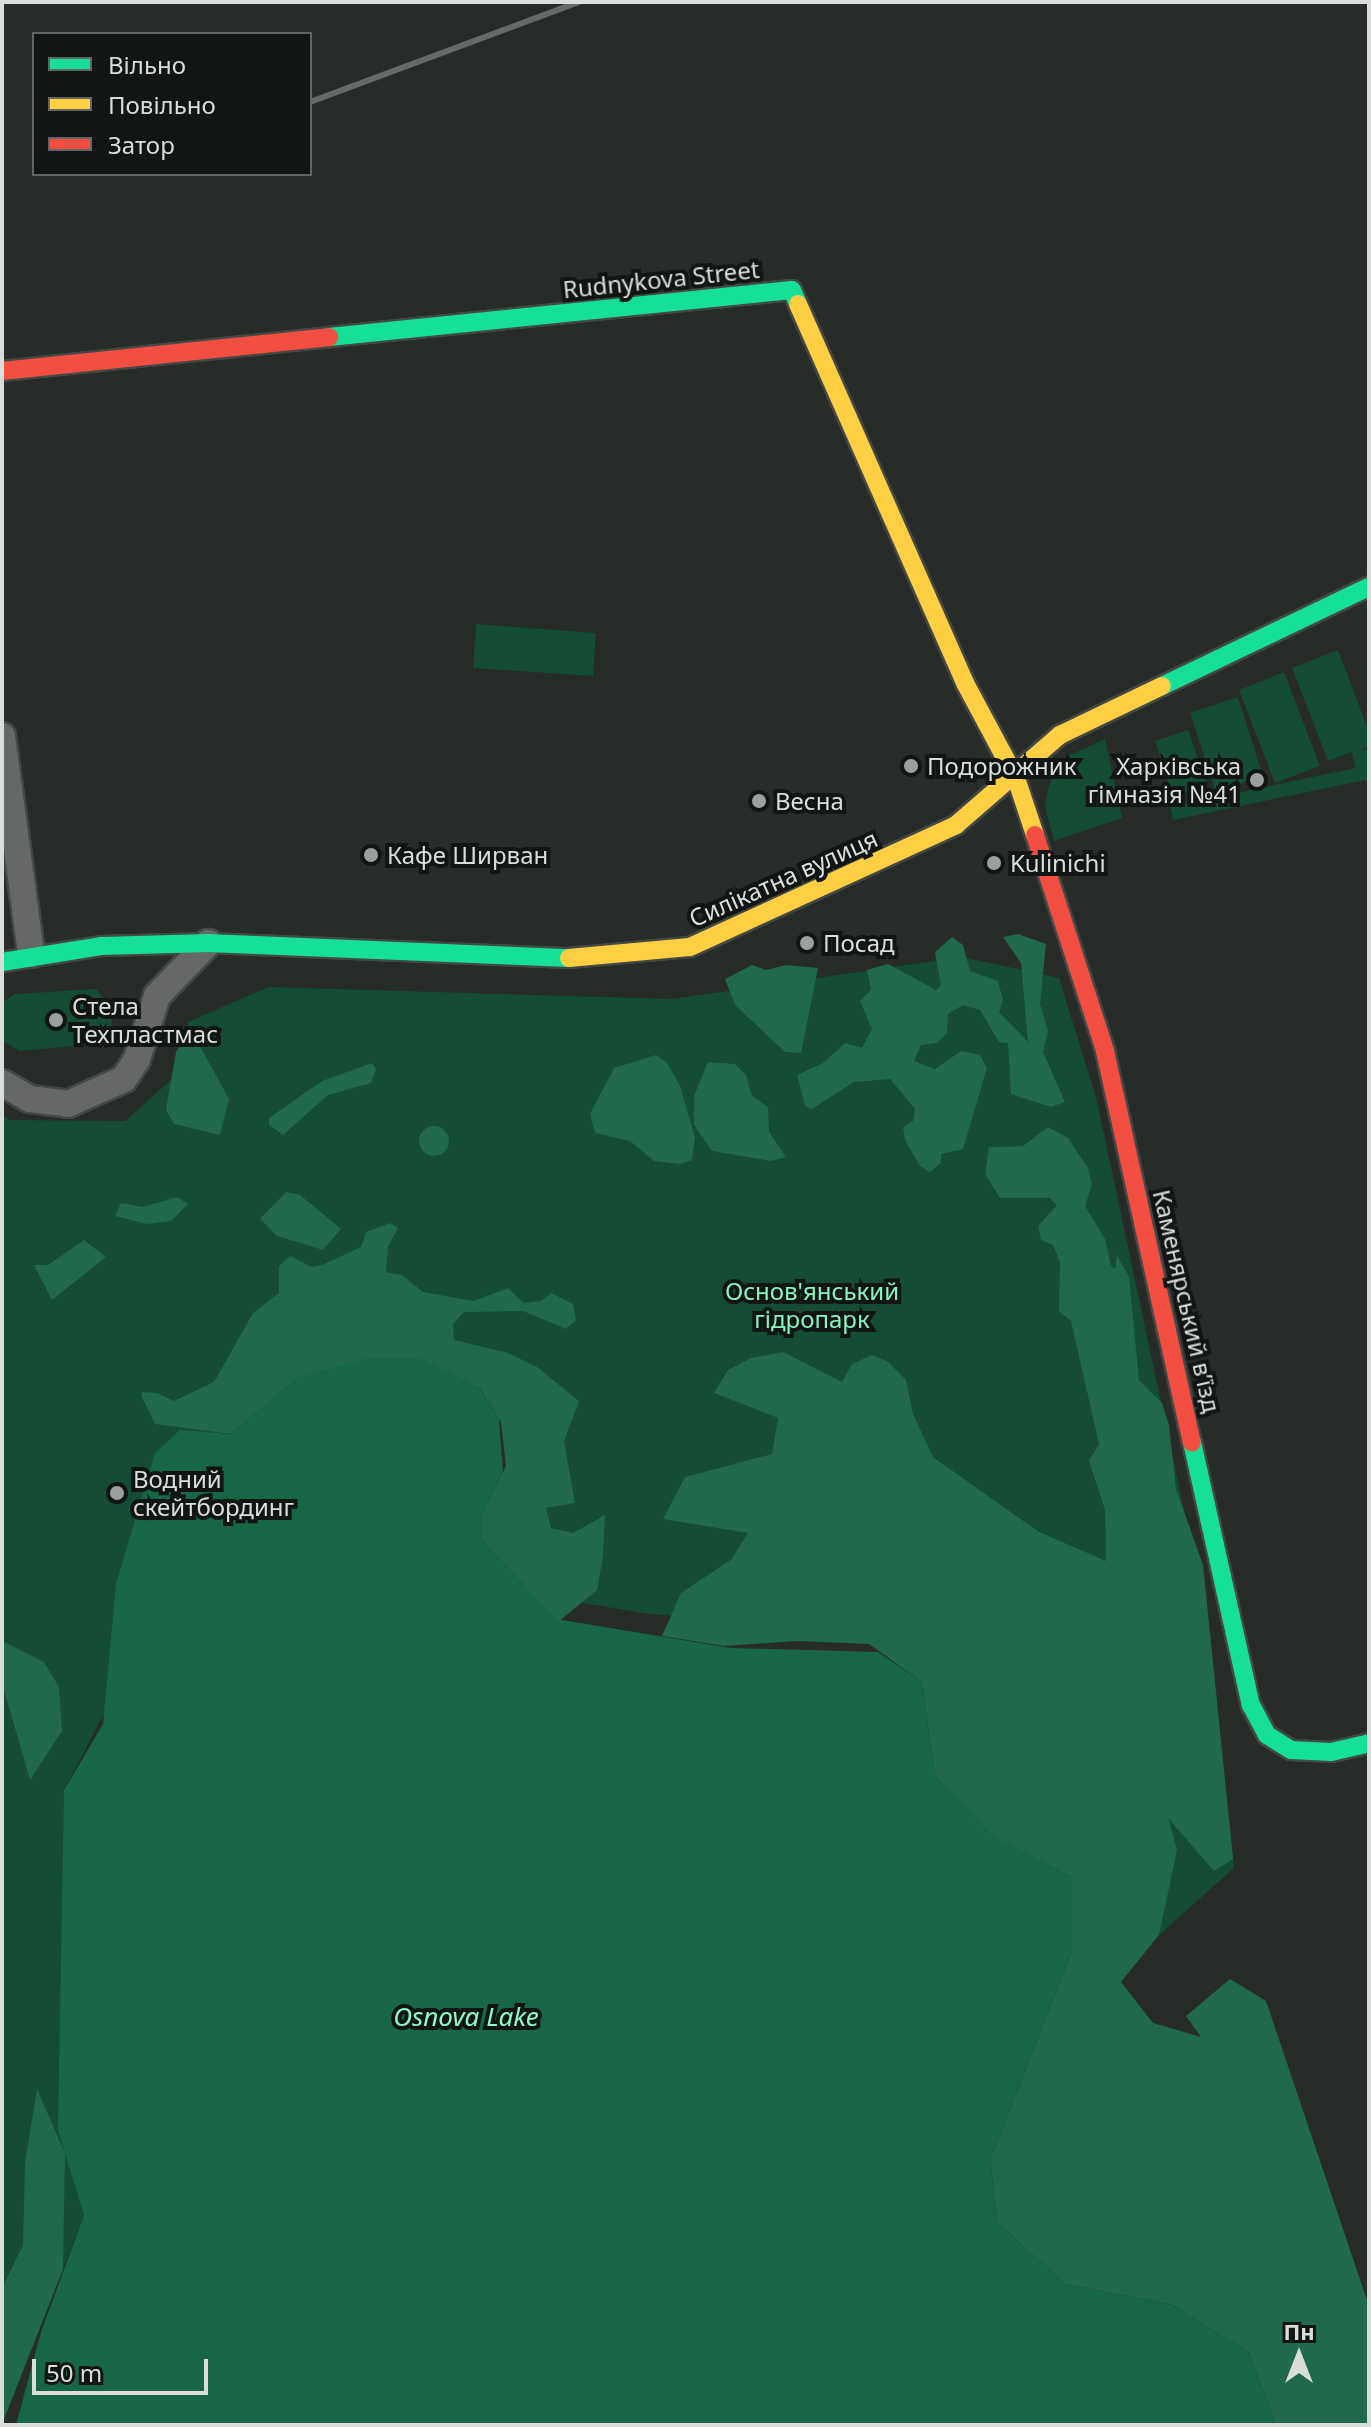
<!DOCTYPE html>
<html>
<head>
<meta charset="utf-8">
<style>
	body { margin:0 }
	#map { position:relative; width:1371px; height:2427px; overflow:hidden; background:#272c29; font-family:"Noto Sans",sans-serif }
	div>[style] { position:absolute }
	.green>* { inset:0; background:#144c34 }
	.forest>* { inset:0; background:#20694a }
	.round { border-radius:50% }
	.water>* { inset:0; background:#176646 }
	.roads { filter:drop-shadow(2px 0 #444845) drop-shadow(-2px 0 #444845) drop-shadow(0 2px #444845) drop-shadow(0 -2px #444845) }
	.street>* { height:26px; margin:-13px; padding:0 13px; transform-origin:13px; border-radius:13px; background:#656866 }
	.fast>* { height:18px; margin:-9px; padding:0 9px; transform-origin:9px; border-radius:9px; background:#16e098 }
	.slow>* { height:18px; margin:-9px; padding:0 9px; transform-origin:9px; border-radius:9px; background:#ffcf43 }
	.jam>* { height:18px; margin:-9px; padding:0 9px; transform-origin:9px; border-radius:9px; background:#f24e42 }
	.rail>* { height:6px; margin:-3px; padding:0 3px; transform-origin:3px; border-radius:3px; background:#676968 }
	.dots>* { width:22px; height:22px; translate:-50% -50%; box-sizing:border-box; border:4px solid #111513; border-radius:50% }
	span { translate:-50% -50%; white-space:nowrap; text-align:center; line-height:1.15; -webkit-text-stroke:8px #111513; paint-order:stroke }
	.street-label { font-size:24px; color:#d9dedb }
	.poi-label { font-size:24px; color:#d9dedb }
	.left { translate:0 -50%; text-align:left }
	.right { translate:-100% -50%; text-align:right }
	.park-label { font-size:24px; color:#87f4be }
	.water-label { font-size:26px; color:#8dfbc4; font-style:italic }
	.frame { position:absolute; inset:0; border:4px solid #d9dedb; pointer-events:none }
	.legend { position:absolute; left:32px; top:32px; width:280px; height:144px; box-sizing:border-box; background:#111513; border:2px solid #616563; margin:0; padding:10px 14px; list-style:none; font-size:24px; color:#d9dedb }
	.legend li { display:flex; align-items:center; gap:16px; height:40px }
	.legend b { width:40px; border:2px solid #616563 }
	.north { position:absolute; left:1259px; top:2315px; width:80px; height:80px; -webkit-text-stroke:6px #111513; paint-order:stroke; rotate:0deg; font-size:22px; font-weight:700; line-height:32px; text-align:center; color:#d9dedb }
	.north::after { content:''; display:block; margin:auto; width:28px; height:36px; background:#d9dedb; clip-path:polygon(50% 0,100% 100%,50% 72%,0 100%) }
	.scale { position:absolute; left:32px; top:2359px; width:176px; height:36px; box-sizing:border-box; border:4px solid #d9dedb; border-top:0; padding-left:10px; font-size:24px; line-height:28px; white-space:nowrap; color:#d9dedb; -webkit-text-stroke:6px #111513; paint-order:stroke }
</style>
</head>
<body>
<div id="map">
	<div class="green">
		<div style="clip-path:polygon(476px 624px,596px 633px,593px 676px,473px 668px)"></div>
		<div style="clip-path:polygon(1338px 650px,1369px 732px,1369px 746px,1359px 750px,1369px 749px,1369px 784px,1365px 780px,1173px 820px,1170px 807px,1355px 768px,1352px 752px,1328px 761px,1292px 668px)"></div>
		<div style="clip-path:polygon(1284px 672px,1320px 766px,1275px 783px,1239px 690px)"></div>
		<div style="clip-path:polygon(1238px 697px,1263px 776px,1216px 792px,1190px 713px)"></div>
		<div style="clip-path:polygon(1188px 730px,1207px 785px,1173px 796px,1155px 741px)"></div>
		<div style="clip-path:polygon(1105px 739px,1122px 818px,1054px 841px,1045px 807px,1049px 785px,1068px 756px)"></div>
		<div style="clip-path:polygon(962px 957px,1059px 978px,1096px 1097px,1210px 1632px,1234px 1868px,1128px 1963px,882px 1631px,649px 1614px,559px 1599px,505px 1397px,423px 1356px,231px 1434px,215px 1433px,155px 1453px,104px 1714px,64px 1790px,84px 2215px,2px 2425px,2px 1115px,10px 1120px,125px 1121px,172px 1079px,188px 1022px,268px 987px,672px 999px)"></div>
		<div style="clip-path:polygon(96px 989px,113px 1011px,111px 1031px,97px 1044px,20px 1051px,2px 1041px,2px 1003px,15px 994px)"></div>
	</div>
	<div class="forest">
		<div style="clip-path:polygon(1018px 934px,1046px 944px,1040px 1004px,1048px 1031px,1043px 1052px,1065px 1102px,1051px 1107px,1011px 1094px,1008px 1043px,999px 1042px,980px 1010px,963px 1005px,948px 1014px,947px 1033px,937px 1043px,921px 1045px,914px 1061px,935px 1069px,961px 1051px,980px 1055px,987px 1068px,963px 1149px,941px 1154px,941px 1163px,930px 1172px,920px 1166px,905px 1140px,903px 1127px,913px 1121px,915px 1109px,890px 1079px,854px 1082px,812px 1109px,805px 1106px,797px 1075px,823px 1063px,845px 1043px,862px 1048px,872px 1029px,860px 1001px,871px 990px,867px 970px,888px 964px,936px 990px,941px 985px,935px 952px,952px 937px,963px 945px,970px 971px,998px 981px,1003px 1000px,999px 1012px,1028px 1042px,1021px 963px,1003px 937px)"></div>
		<div style="clip-path:polygon(752px 965px,766px 970px,786px 965px,818px 968px,801px 1053px,785px 1052px,735px 1005px,725px 979px)"></div>
		<div style="clip-path:polygon(190px 1028px,229px 1099px,220px 1135px,174px 1124px,166px 1110px,176px 1052px)"></div>
		<div style="clip-path:polygon(656px 1055px,667px 1063px,680px 1086px,695px 1137px,692px 1160px,680px 1164px,654px 1161px,630px 1141px,595px 1133px,590px 1114px,614px 1068px)"></div>
		<div style="clip-path:polygon(708px 1062px,735px 1064px,746px 1075px,752px 1096px,768px 1107px,769px 1132px,786px 1157px,771px 1161px,712px 1151px,694px 1125px,694px 1096px)"></div>
		<div style="clip-path:polygon(372px 1063px,376px 1069px,371px 1083px,328px 1095px,283px 1135px,269px 1125px,269px 1118px,322px 1081px)"></div>
		<div class="round" style="left:419px;top:1126px;width:30px;height:30px"></div>
		<div style="clip-path:polygon(1048px 1127px,1068px 1138px,1088px 1168px,1092px 1184px,1085px 1206px,1105px 1239px,1111px 1266px,1115px 1269px,1117px 1255px,1129px 1277px,1139px 1380px,1162px 1403px,1169px 1425px,1176px 1489px,1203px 1565px,1233px 1859px,1214px 1871px,1168px 1818px,1177px 1850px,1159px 1935px,1121px 1982px,1153px 2023px,1201px 2037px,1186px 2016px,1230px 1979px,1266px 2001px,1369px 2306px,1369px 2425px,1276px 2425px,1249px 2353px,1173px 2305px,1065px 2284px,997px 2222px,990px 2160px,1072px 1951px,1072px 1877px,993px 1836px,935px 1776px,922px 1682px,869px 1644px,797px 1641px,724px 1646px,662px 1636px,681px 1593px,732px 1559px,748px 1533px,663px 1519px,685px 1477px,772px 1454px,778px 1418px,714px 1393px,728px 1370px,751px 1358px,783px 1352px,842px 1382px,852px 1364px,872px 1355px,887px 1361px,906px 1380px,913px 1414px,933px 1457px,1039px 1532px,1106px 1561px,1105px 1510px,1089px 1461px,1099px 1444px,1071px 1321px,1059px 1311px,1060px 1262px,1053px 1245px,1041px 1240px,1038px 1226px,1057px 1205px,1050px 1198px,1000px 1198px,985px 1174px,989px 1147px,1023px 1146px)"></div>
		<div style="clip-path:polygon(286px 1192px,300px 1195px,341px 1229px,323px 1250px,277px 1236px,260px 1219px)"></div>
		<div style="clip-path:polygon(177px 1197px,188px 1204px,171px 1221px,146px 1224px,115px 1216px,121px 1203px,143px 1207px)"></div>
		<div style="clip-path:polygon(390px 1223px,398px 1228px,388px 1247px,386px 1272px,402px 1275px,423px 1292px,474px 1301px,508px 1288px,524px 1303px,541px 1301px,551px 1293px,573px 1304px,576px 1320px,566px 1329px,523px 1311px,464px 1312px,453px 1324px,454px 1340px,508px 1353px,537px 1367px,579px 1401px,564px 1441px,575px 1503px,546px 1508px,551px 1528px,573px 1533px,605px 1515px,603px 1556px,597px 1590px,558px 1622px,482px 1540px,480px 1517px,506px 1466px,501px 1422px,479px 1387px,297px 1378px,231px 1434px,155px 1424px,142px 1397px,142px 1392px,157px 1393px,174px 1401px,214px 1382px,253px 1313px,279px 1293px,279px 1266px,290px 1256px,312px 1267px,322px 1265px,361px 1247px,366px 1232px)"></div>
		<div style="clip-path:polygon(84px 1240px,106px 1257px,52px 1300px,34px 1265px,48px 1265px)"></div>
		<div style="clip-path:polygon(2px 1641px,44px 1662px,59px 1687px,62px 1731px,30px 1780px,2px 1683px)"></div>
		<div style="clip-path:polygon(37px 2089px,65px 2153px,63px 2269px,2px 2424px,2px 2288px,23px 2245px,25px 2163px)"></div>
	</div>
	<div class="water">
		<div style="clip-path:polygon(367px 1358px,422px 1359px,479px 1387px,499px 1419px,503px 1471px,482px 1515px,482px 1540px,556px 1619px,731px 1648px,878px 1652px,922px 1682px,935px 1776px,994px 1836px,1072px 1877px,1072px 1951px,990px 2160px,997px 2222px,1065px 2284px,1173px 2305px,1249px 2353px,1276px 2425px,16px 2425px,41px 2332px,84px 2215px,58px 2130px,64px 1790px,103px 1724px,116px 1584px,155px 1453px,180px 1430px,231px 1434px,297px 1378px)"></div>
	</div>
	<div class="roads">
		<div class="street">
			<div style="left:2px;top:736px;width:220px;rotate:82.4deg"></div>
			<div style="left:2px;top:1083px;width:32px;rotate:30deg"></div>
			<div style="left:30px;top:1099px;width:38px;rotate:7deg"></div>
			<div style="left:68px;top:1104px;width:61px;rotate:-24.1deg"></div>
			<div style="left:124px;top:1079px;width:24px;rotate:-57deg"></div>
			<div style="left:137px;top:1059px;width:66px;rotate:-72.4deg"></div>
			<div style="left:157px;top:996px;width:74px;rotate:-46.1deg"></div>
		</div>
		<div class="fast">
			<div style="left:329px;top:337px;width:465px;rotate:-5.8deg"></div>
			<div style="left:792px;top:290px;width:15px;rotate:67deg"></div>
			<div style="left:1162px;top:686px;width:229px;rotate:-25.6deg"></div>
			<div style="left:2px;top:962px;width:100px;rotate:-9.2deg"></div>
			<div style="left:101px;top:946px;width:107px;rotate:-1.6deg"></div>
			<div style="left:208px;top:943px;width:361px;rotate:2.4deg"></div>
			<div style="left:1192px;top:1442px;width:270px;rotate:77.4deg"></div>
			<div style="left:1251px;top:1705px;width:34px;rotate:62deg"></div>
			<div style="left:1267px;top:1735px;width:28px;rotate:32deg"></div>
			<div style="left:1291px;top:1750px;width:40px;rotate:2.9deg"></div>
			<div style="left:1331px;top:1752px;width:39px;rotate:-13deg"></div>
		</div>
		<div class="slow">
			<div style="left:798px;top:304px;width:414px;rotate:66.2deg"></div>
			<div style="left:965px;top:683px;width:108px;rotate:61.8deg"></div>
			<div style="left:1016px;top:778px;width:60px;rotate:71.6deg"></div>
			<div style="left:569px;top:958px;width:121px;rotate:-5.2deg"></div>
			<div style="left:690px;top:947px;width:293px;rotate:-24.6deg"></div>
			<div style="left:956px;top:825px;width:138px;rotate:-40.9deg"></div>
			<div style="left:1060px;top:735px;width:113px;rotate:-25.7deg"></div>
		</div>
		<div class="jam">
			<div style="left:2px;top:371px;width:329px;rotate:-5.9deg"></div>
			<div style="left:1035px;top:835px;width:227px;rotate:72deg"></div>
			<div style="left:1105px;top:1051px;width:401px;rotate:77.5deg"></div>
		</div>
	</div>
	<div class="rail">
		<div style="left:310px;top:102px;width:287px;rotate:-20.4deg"></div>
	</div>
	<div class="dots">
		<div style="left:911px;top:766px;background:#9ba09d"></div>
		<div style="left:1257px;top:780px;background:#9ba09d"></div>
		<div style="left:759px;top:801px;background:#9ba09d"></div>
		<div style="left:371px;top:855px;background:#9ba09d"></div>
		<div style="left:994px;top:863px;background:#9ba09d"></div>
		<div style="left:807px;top:943px;background:#9ba09d"></div>
		<div style="left:56px;top:1020px;background:#9ba09d"></div>
		<div style="left:117px;top:1493px;background:#9ba09d"></div>
	</div>
	<div class="street-label">
		<span style="left:661px;top:279px;rotate:-6deg">Rudnykova Street</span>
		<span style="left:783px;top:878px;rotate:-24deg">Силікатна вулиця</span>
		<span style="left:1187px;top:1301px;rotate:77deg">Каменярський в’їзд</span>
	</div>
	<div class="poi-label">
		<span class="left" style="left:927px;top:766px">Подорожник</span>
		<span class="right" style="left:1241px;top:780px">Харківська<br>гімназія №41</span>
		<span class="left" style="left:775px;top:801px">Весна</span>
		<span class="left" style="left:387px;top:855px">Кафе Ширван</span>
		<span class="left" style="left:1010px;top:863px">Kulinichi</span>
		<span class="left" style="left:823px;top:943px">Посад</span>
		<span class="left" style="left:72px;top:1020px">Стела<br>Техпластмас</span>
		<span class="left" style="left:133px;top:1493px">Водний<br>скейтбординг</span>
	</div>
	<div class="park-label">
		<span style="left:812px;top:1305px">Основ'янський<br>гідропарк</span>
	</div>
	<div class="water-label">
		<span style="left:466px;top:2017px">Osnova Lake</span>
	</div>
	<div class="frame"></div>
	<ul class="legend">
	<li><b style="height:10px;background:#16e098"></b>Вільно</li>
	<li><b style="height:10px;background:#ffcf43"></b>Повільно</li>
	<li><b style="height:10px;background:#f24e42"></b>Затор</li>
	</ul>
	<div class="north">Пн</div>
	<div class="scale">50 m</div>
</div>
</body>
</html>
